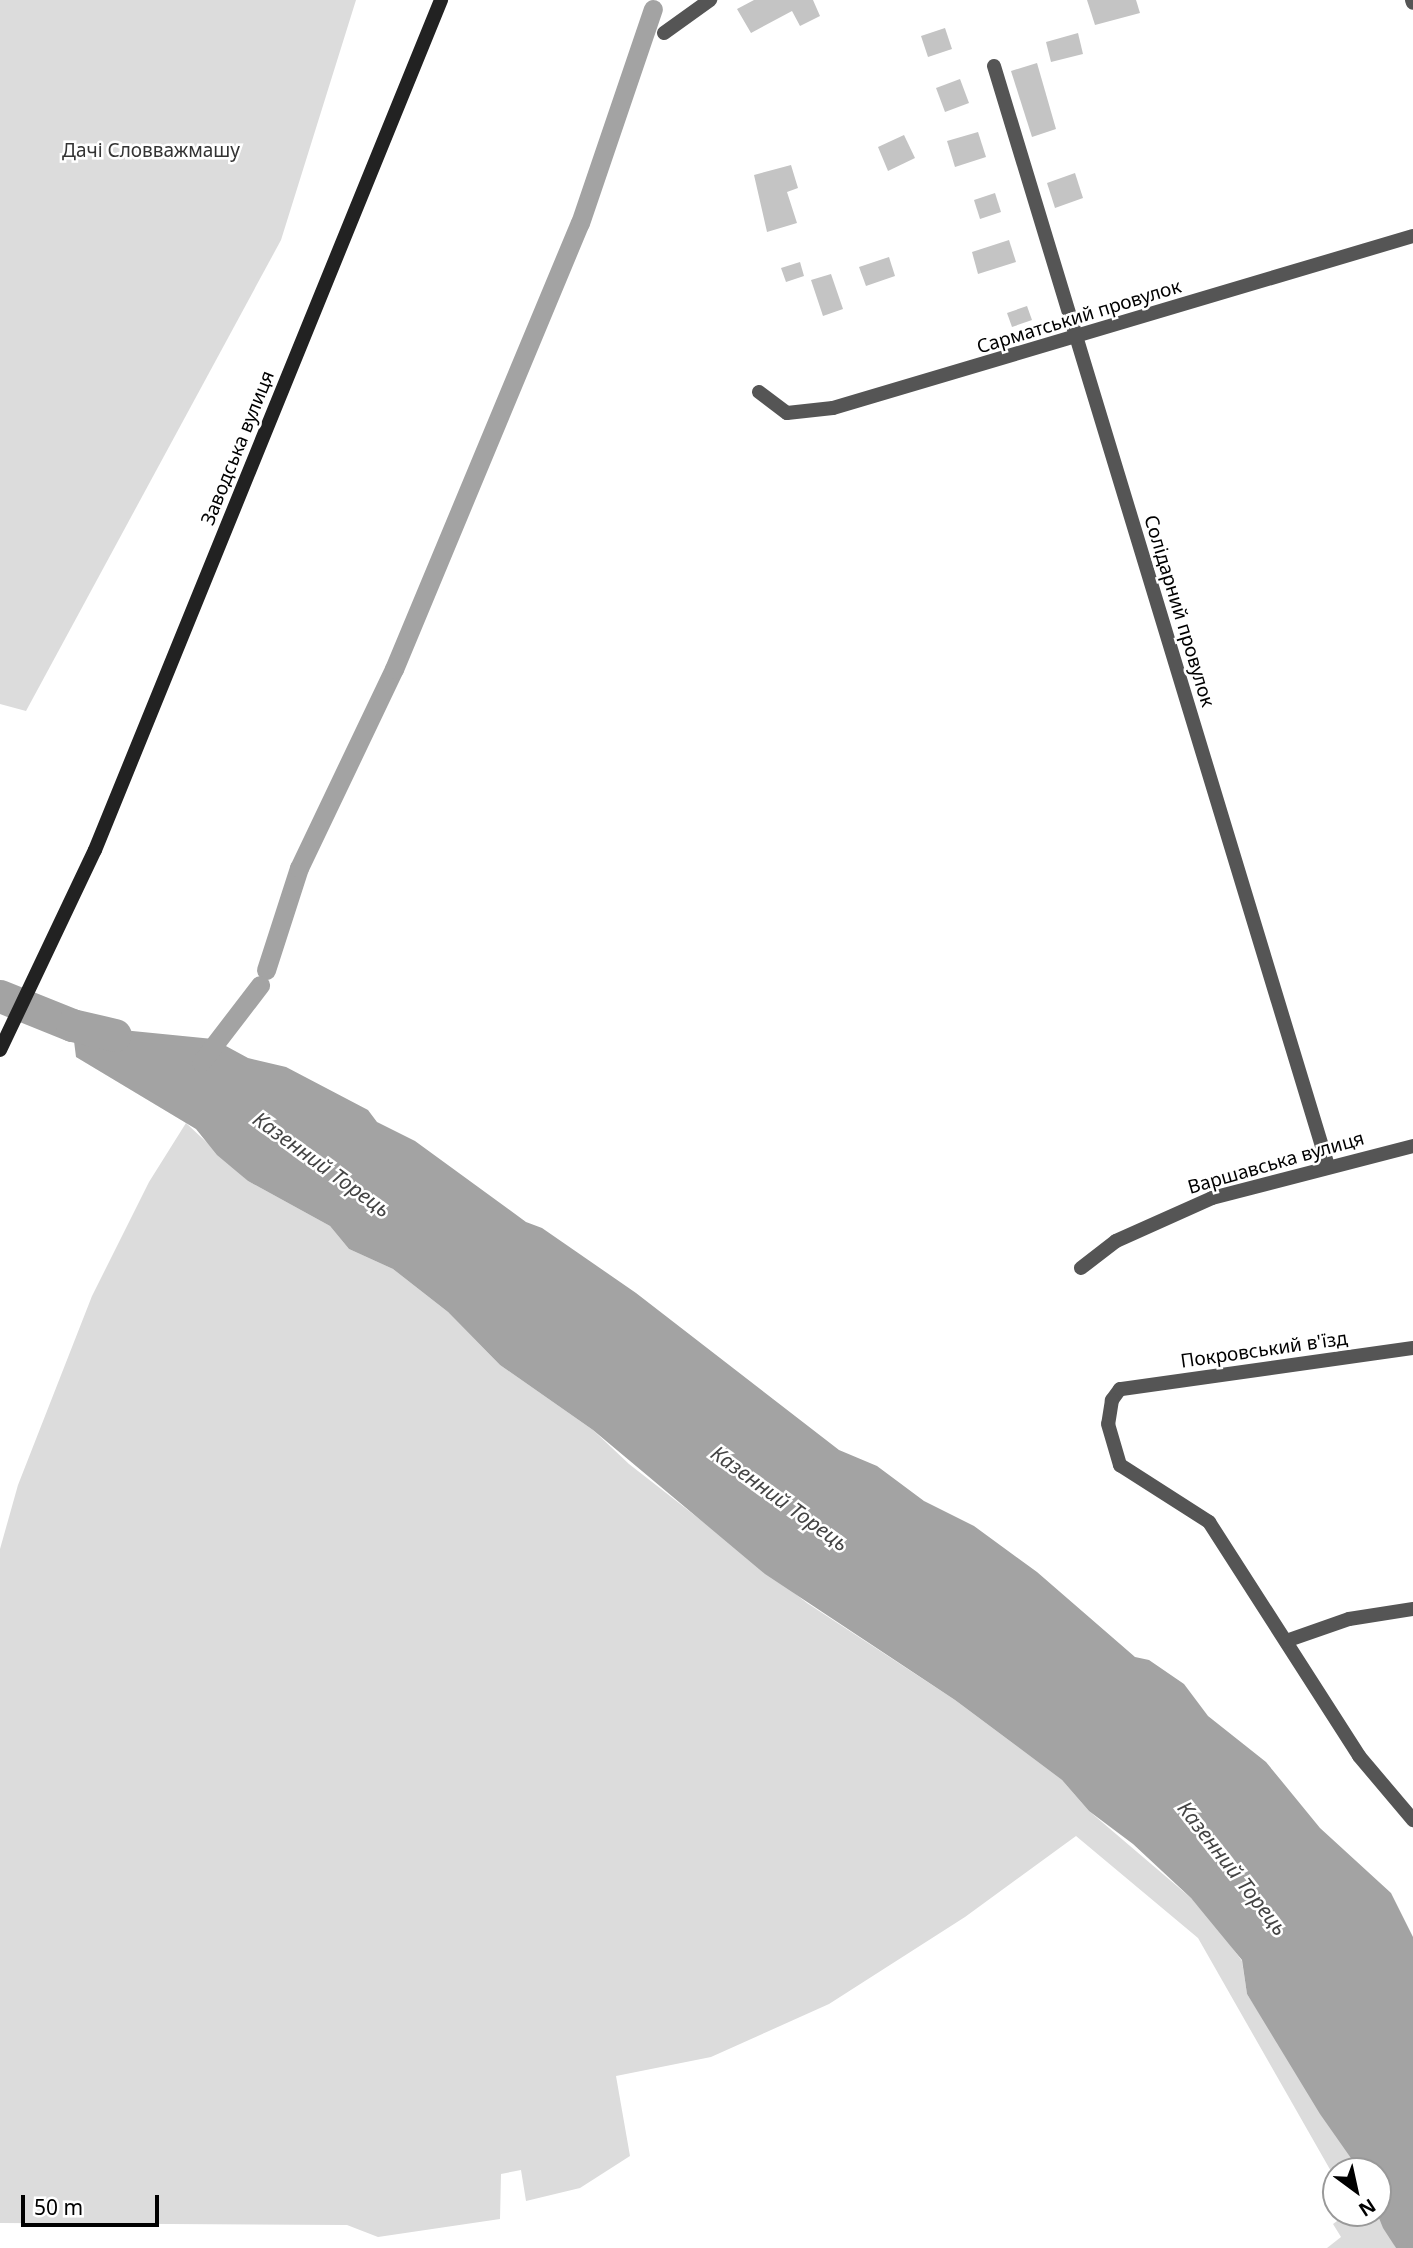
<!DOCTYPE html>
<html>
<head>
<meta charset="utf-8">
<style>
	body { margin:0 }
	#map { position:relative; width:1413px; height:2248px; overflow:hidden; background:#fff; font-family:"Noto Sans",sans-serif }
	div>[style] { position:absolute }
	.green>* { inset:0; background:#dcdcdc }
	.water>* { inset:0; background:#a3a3a3 }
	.canal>* { height:19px; margin:-9.5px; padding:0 9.5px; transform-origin:9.5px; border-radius:9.5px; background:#a3a3a3 }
	.river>* { height:33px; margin:-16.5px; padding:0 16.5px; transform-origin:16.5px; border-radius:16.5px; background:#a3a3a3 }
	.building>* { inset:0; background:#c4c4c4 }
	.street>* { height:14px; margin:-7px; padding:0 7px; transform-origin:7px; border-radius:7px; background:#555 }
	.secondary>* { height:14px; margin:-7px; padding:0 7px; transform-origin:7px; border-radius:7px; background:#222 }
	span { translate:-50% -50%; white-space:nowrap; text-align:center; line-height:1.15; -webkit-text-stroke:5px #fff; paint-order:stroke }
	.park-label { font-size:19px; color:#333 }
	.street-label { font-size:19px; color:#000 }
	.water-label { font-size:21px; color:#444; font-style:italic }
	.north { position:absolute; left:1322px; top:2157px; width:70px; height:70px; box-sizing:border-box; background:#fff; border:2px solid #999; border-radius:50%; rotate:147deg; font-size:19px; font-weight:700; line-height:28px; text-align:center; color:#000 }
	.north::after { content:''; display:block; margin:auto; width:24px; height:32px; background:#000; clip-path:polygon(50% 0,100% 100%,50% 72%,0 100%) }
	.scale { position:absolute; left:21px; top:2195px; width:138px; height:32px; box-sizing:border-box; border:4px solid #000; border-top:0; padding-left:9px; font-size:21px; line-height:24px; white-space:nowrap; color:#000; -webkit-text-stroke:5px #fff; paint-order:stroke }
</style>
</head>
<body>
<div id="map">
	<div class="green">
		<div style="clip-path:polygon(0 0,356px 0,281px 240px,26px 711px,0 704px)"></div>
		<div style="clip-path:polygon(186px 1123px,248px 1181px,330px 1226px,349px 1249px,393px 1269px,448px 1312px,500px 1365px,593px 1430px,629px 1464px,807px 1603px,955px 1700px,1062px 1780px,1089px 1811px,1191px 1898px,1220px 1931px,1242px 1961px,1247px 1994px,1360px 2171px,1336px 2171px,1336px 2180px,1198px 1938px,1076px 1836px,965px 1917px,829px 2004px,711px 2057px,616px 2076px,630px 2156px,580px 2188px,526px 2201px,521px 2170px,501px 2174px,500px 2219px,378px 2237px,347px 2225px,0 2223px,0 1549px,18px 1485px,92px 1296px,149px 1182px)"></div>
		<div style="clip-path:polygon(1348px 2213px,1377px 2213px,1396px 2248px,1327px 2248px,1341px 2237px,1333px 2224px)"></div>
	</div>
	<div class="water">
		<div style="clip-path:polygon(72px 1025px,213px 1039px,248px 1058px,286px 1067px,368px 1110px,377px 1122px,415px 1141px,526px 1222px,542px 1228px,636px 1293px,839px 1450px,877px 1466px,924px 1501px,974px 1526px,1037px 1572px,1135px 1657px,1149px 1660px,1184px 1684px,1208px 1716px,1266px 1762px,1320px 1828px,1391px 1893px,1413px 1937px,1413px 2248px,1396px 2248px,1383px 2228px,1377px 2213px,1378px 2171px,1360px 2171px,1320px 2114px,1247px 1994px,1242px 1960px,1191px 1898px,1133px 1844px,1089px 1811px,1062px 1780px,955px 1700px,765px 1574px,593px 1430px,500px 1365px,448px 1312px,393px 1269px,349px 1249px,330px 1226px,248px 1181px,217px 1155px,196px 1129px,76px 1057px)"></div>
	</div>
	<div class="canal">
		<div style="left:266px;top:970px;width:107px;rotate:-72.1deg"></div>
		<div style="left:299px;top:868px;width:221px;rotate:-64.5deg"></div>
		<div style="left:394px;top:669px;width:483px;rotate:-67.4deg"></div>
		<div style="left:580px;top:223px;width:226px;rotate:-71.2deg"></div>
		<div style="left:201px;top:1062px;width:97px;rotate:-52.5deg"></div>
	</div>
	<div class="river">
		<div style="left:0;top:996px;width:78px;rotate:21.9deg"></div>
		<div style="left:72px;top:1025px;width:44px;rotate:13.1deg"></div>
	</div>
	<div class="building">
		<div style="clip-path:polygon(754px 0,813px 0,820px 16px,800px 26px,792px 11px,751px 33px,737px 9px)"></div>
		<div style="clip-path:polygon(1087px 0,1136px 0,1140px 13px,1095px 25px)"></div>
		<div style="clip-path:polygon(945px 28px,952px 49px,928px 57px,921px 36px)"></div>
		<div style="clip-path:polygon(1078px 33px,1083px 54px,1051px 62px,1046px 42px)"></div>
		<div style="clip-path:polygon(1037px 63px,1056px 129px,1032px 137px,1011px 71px)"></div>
		<div style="clip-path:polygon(960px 79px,969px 103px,945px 112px,936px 88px)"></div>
		<div style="clip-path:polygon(978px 132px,986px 157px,955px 167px,947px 141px)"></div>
		<div style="clip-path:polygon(904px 135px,915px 158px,888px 171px,878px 147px)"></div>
		<div style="clip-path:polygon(791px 165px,798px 188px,787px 192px,797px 223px,767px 232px,754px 175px)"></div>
		<div style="clip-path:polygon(1075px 173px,1083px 198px,1055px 208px,1047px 183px)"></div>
		<div style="clip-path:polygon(995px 193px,1001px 212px,980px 219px,974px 200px)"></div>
		<div style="clip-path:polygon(1009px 240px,1016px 262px,978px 274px,972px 252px)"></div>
		<div style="clip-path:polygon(889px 257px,895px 276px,866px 286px,859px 267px)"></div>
		<div style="clip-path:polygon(800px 262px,804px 276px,786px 282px,781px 268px)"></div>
		<div style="clip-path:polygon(831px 274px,843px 309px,823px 316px,811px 280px)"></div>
		<div style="clip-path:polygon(1027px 306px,1032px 320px,1012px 327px,1007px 313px)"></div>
	</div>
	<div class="street">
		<div style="left:1412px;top:0;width:3px;rotate:72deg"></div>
		<div style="left:664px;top:33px;width:57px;rotate:-35.7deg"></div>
		<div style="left:994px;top:66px;width:1150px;rotate:73.11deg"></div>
		<div style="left:759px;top:392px;width:35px;rotate:37deg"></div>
		<div style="left:787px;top:413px;width:46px;rotate:-6.2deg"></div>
		<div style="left:833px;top:408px;width:605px;rotate:-16.52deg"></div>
		<div style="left:1081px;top:1268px;width:44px;rotate:-37.6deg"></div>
		<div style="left:1116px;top:1241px;width:105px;rotate:-24.1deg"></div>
		<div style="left:1212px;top:1198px;width:208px;rotate:-14.5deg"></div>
		<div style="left:1413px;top:1348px;width:296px;rotate:172deg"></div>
		<div style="left:1120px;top:1389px;width:14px;rotate:126deg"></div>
		<div style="left:1112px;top:1400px;width:24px;rotate:99deg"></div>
		<div style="left:1108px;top:1424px;width:43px;rotate:73.7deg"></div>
		<div style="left:1120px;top:1465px;width:106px;rotate:32.6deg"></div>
		<div style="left:1209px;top:1522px;width:278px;rotate:57.3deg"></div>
		<div style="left:1359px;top:1756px;width:84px;rotate:49.8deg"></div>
		<div style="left:1286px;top:1641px;width:67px;rotate:-19.2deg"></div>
		<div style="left:1349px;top:1619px;width:65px;rotate:-8.9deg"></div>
	</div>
	<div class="secondary">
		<div style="left:0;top:1050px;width:221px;rotate:-64.6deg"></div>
		<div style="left:95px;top:850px;width:918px;rotate:-67.85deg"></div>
	</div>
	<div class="park-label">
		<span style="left:151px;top:151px">Дачі Словважмашу</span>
	</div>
	<div class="street-label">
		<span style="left:1079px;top:317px;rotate:-17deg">Сарматський провулок</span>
		<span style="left:238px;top:448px;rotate:-68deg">Заводська вулиця</span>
		<span style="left:1179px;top:611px;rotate:73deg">Солідарний провулок</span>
		<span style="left:1276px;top:1163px;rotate:-16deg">Варшавська вулиця</span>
		<span style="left:1264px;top:1350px;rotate:-8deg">Покровський в'їзд</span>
	</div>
	<div class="water-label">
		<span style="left:322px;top:1164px;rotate:36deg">Казенний Торець</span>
		<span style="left:780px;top:1498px;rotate:36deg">Казенний Торець</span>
		<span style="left:1233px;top:1868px;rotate:52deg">Казенний Торець</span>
	</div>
	<div class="north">N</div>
	<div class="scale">50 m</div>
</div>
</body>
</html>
